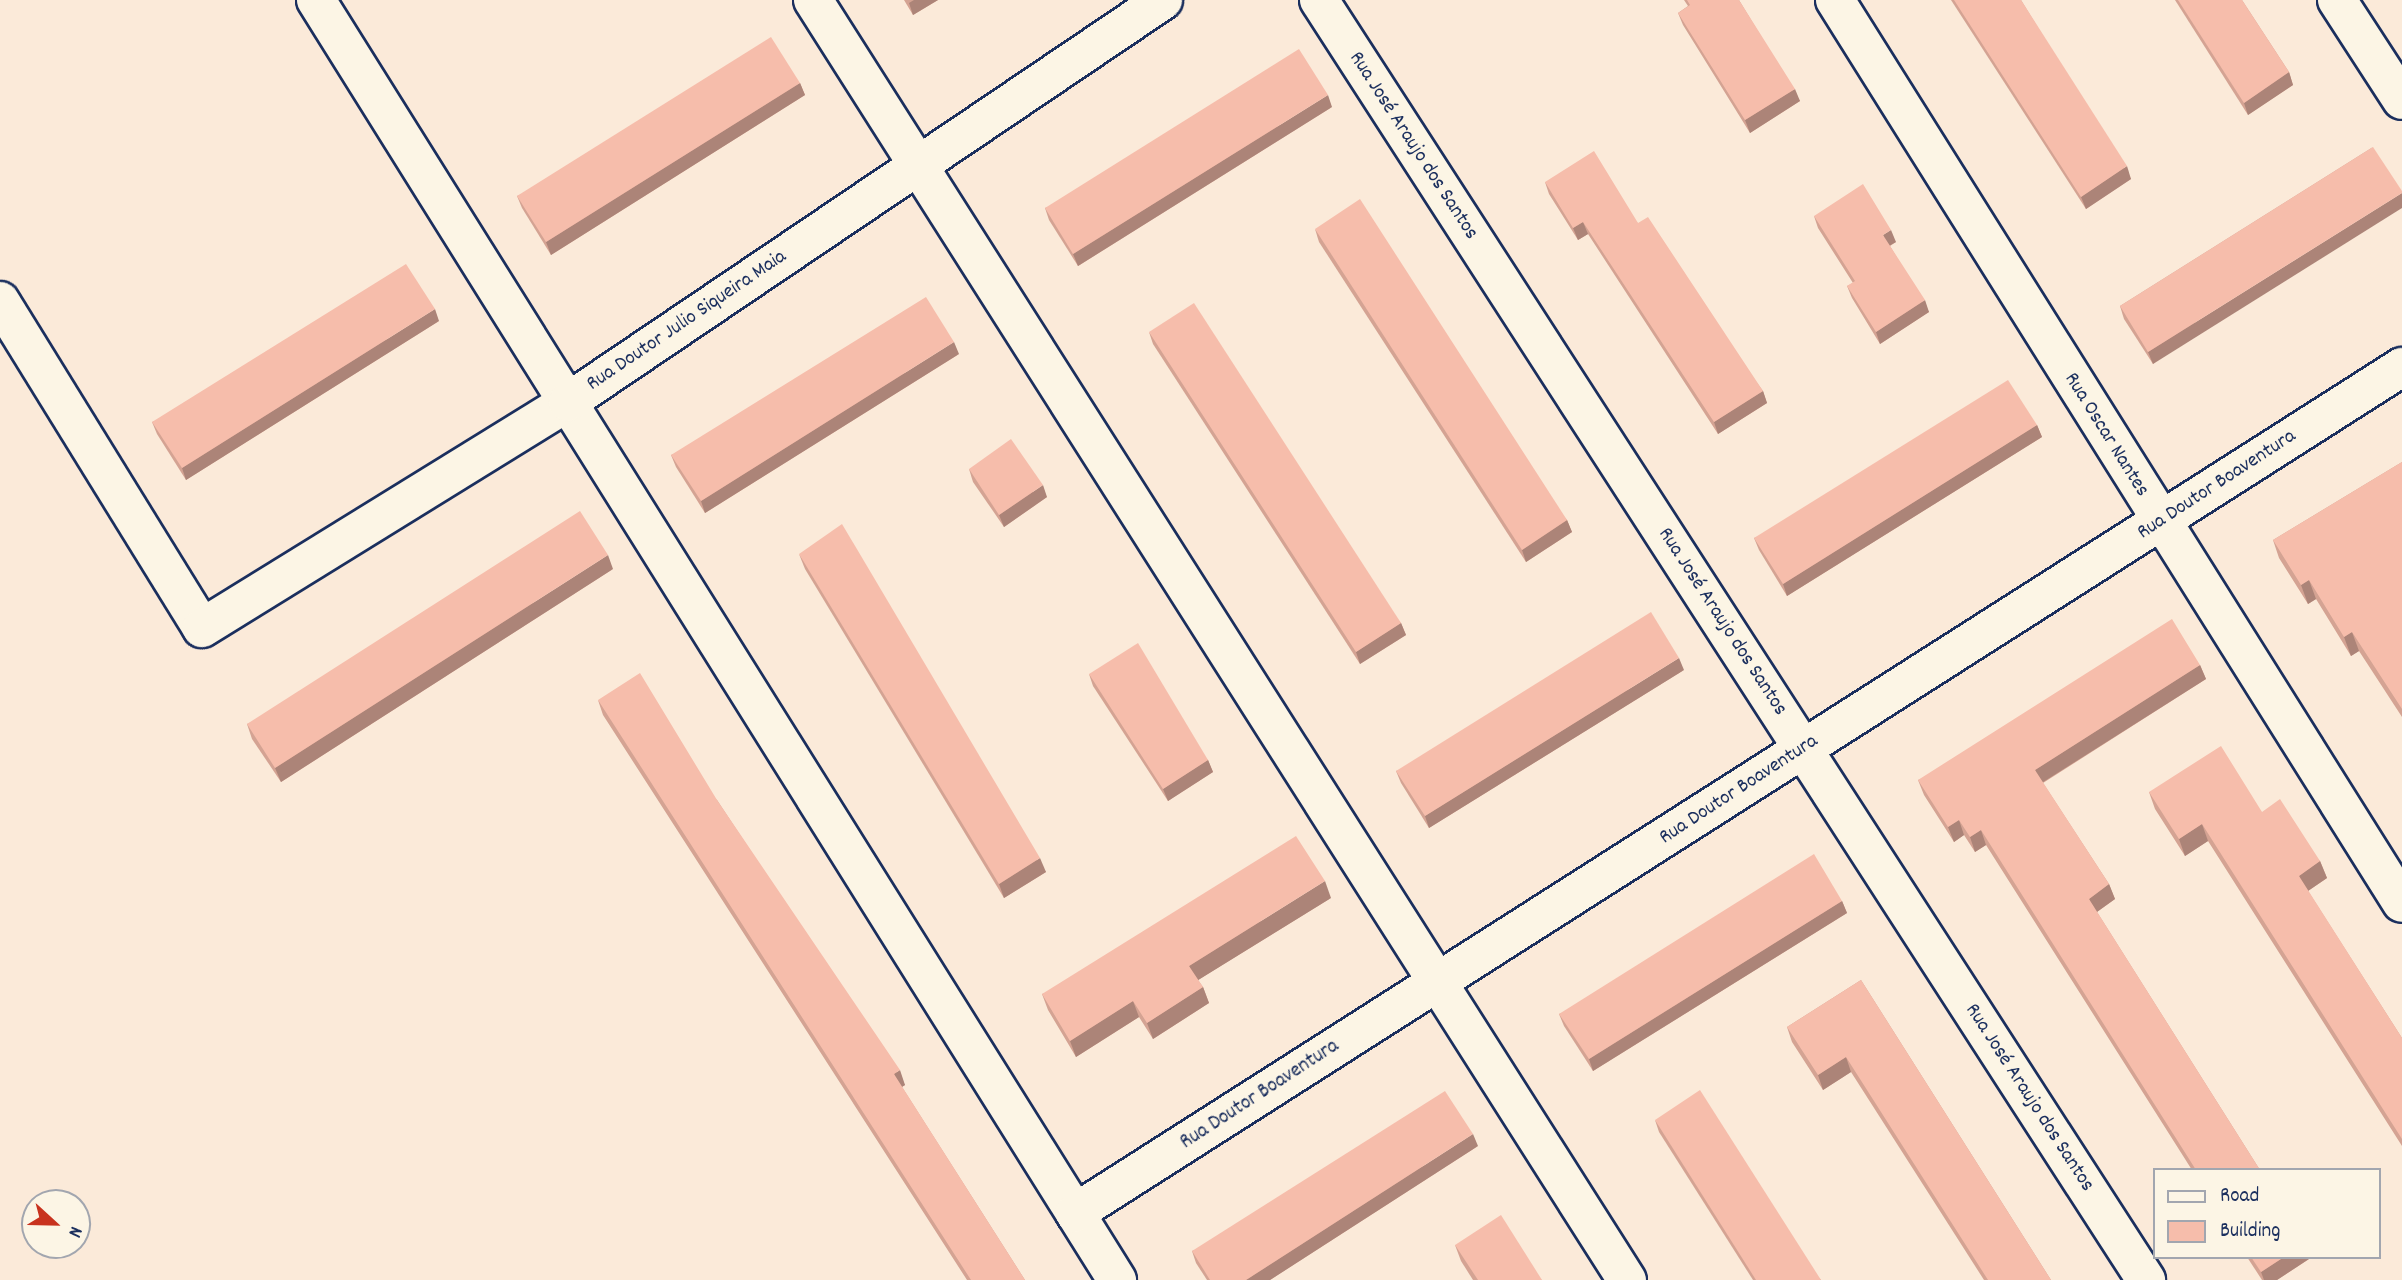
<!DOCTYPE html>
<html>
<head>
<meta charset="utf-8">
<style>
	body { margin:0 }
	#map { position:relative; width:2402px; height:1280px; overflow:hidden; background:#fbead9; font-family:Dekko,sans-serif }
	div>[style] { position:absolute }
	.roads { filter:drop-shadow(2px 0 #1b2f5e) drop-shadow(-2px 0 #1b2f5e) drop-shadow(0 2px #1b2f5e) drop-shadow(0 -2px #1b2f5e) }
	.street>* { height:38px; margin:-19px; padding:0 19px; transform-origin:19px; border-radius:19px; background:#fcf5e5 }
	.wall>* { inset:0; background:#d4a393 }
	.shaded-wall>* { inset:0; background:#ac8478 }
	.building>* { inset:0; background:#f6bdab }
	span { translate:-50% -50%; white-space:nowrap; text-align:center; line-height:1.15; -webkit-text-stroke:5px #fcf5e5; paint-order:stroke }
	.street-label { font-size:21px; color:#1b2f5e }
	.legend { position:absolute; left:2153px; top:1168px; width:228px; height:91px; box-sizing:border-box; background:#fcf5e5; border:2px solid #a2a6af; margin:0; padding:9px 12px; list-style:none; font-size:21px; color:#1b2f5e }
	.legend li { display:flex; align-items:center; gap:14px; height:35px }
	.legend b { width:35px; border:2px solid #a2a6af }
	.north { position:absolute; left:21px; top:1189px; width:70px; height:70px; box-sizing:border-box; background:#fcf5e5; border:2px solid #a2a6af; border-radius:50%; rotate:112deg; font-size:19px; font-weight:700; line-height:28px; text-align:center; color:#1b2f5e }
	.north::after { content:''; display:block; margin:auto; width:24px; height:32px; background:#c8321e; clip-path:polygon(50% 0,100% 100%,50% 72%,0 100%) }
</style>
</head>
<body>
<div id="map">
	<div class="roads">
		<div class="street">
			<div style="left:316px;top:0;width:1510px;rotate:57.96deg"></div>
			<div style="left:813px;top:0;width:1517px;rotate:57.55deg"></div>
			<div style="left:1319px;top:0;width:1524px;rotate:57.13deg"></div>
			<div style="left:1835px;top:0;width:1066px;rotate:57.88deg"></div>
			<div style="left:2337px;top:0;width:119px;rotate:57deg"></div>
			<div style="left:0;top:301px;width:384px;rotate:58.3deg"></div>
			<div style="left:202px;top:628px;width:430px;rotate:-31.7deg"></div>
			<div style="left:568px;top:402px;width:718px;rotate:-34.04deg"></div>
			<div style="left:1075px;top:1213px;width:1574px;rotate:-32.52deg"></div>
		</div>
	</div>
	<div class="wall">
		<div style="clip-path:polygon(904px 0,938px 0,913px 15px)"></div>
		<div style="clip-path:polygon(1684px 0,1739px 0,1800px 101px,1750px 133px,1683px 25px,1678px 13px,1688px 6px)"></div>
		<div style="clip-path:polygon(1951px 0,2021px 0,2131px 179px,2086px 209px)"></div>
		<div style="clip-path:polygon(2175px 0,2242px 0,2289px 72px,2293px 85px,2248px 115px)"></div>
		<div style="clip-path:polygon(800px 83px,805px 95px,551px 255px,522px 208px,517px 196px)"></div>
		<div style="clip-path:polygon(1332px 107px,1078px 266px,1049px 220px,1045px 208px)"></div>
		<div style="clip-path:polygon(2373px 147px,2153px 364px,2124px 319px,2120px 306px)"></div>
		<div style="clip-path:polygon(1545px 182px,1638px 223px,1763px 391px,1767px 403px,1718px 434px,1588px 234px,1578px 240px,1549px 194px)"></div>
		<div style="clip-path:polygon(1814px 216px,1896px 242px,1890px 246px,1929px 312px,1880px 344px,1852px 298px,1847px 286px,1853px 283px,1818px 228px)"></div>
		<div style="clip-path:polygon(1315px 229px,1567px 520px,1572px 532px,1526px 562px,1319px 242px)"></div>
		<div style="clip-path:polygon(439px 321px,186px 480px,157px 434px,152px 422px)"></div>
		<div style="clip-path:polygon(1149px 332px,1401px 623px,1406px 635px,1360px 664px,1153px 344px)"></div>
		<div style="clip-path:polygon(959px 354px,705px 513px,676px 467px,671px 455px)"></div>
		<div style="clip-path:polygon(2037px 425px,2042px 437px,1787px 596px,1759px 550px,1754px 538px)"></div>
		<div style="clip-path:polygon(2402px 462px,2402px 717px,2359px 651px,2351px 656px,2316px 599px,2308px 604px,2279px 558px,2273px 540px)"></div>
		<div style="clip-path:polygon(969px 469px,1047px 497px,1004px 527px,973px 482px)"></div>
		<div style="clip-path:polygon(799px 554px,1046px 872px,1004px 898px,805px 569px)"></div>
		<div style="clip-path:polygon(613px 569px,281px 782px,252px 739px,247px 724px)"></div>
		<div style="clip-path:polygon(2200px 665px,2206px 679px,2043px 783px,2109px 884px,2115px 899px,2097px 912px,2260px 1170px,2192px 1170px,1986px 845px,1975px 852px,1964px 835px,1954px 842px,1924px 795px,1918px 780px)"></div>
		<div style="clip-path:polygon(1684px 670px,1429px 828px,1401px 783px,1396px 771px)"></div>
		<div style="clip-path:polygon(1089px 674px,1208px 760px,1213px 772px,1168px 801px,1093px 686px)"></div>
		<div style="clip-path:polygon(598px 700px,717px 800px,905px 1085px,902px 1087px,1025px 1280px,967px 1280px,603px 715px)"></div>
		<div style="clip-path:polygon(2149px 792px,2262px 812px,2320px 861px,2327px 878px,2308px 891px,2402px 1038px,2402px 1146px,2208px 841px,2185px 856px,2155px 809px)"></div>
		<div style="clip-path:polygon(1331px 898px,1198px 980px,1203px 987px,1209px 1003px,1153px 1039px,1139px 1017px,1076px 1057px,1048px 1010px,1042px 994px)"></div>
		<div style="clip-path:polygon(1842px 901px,1847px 913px,1593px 1071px,1564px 1026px,1559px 1014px)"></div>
		<div style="clip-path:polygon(1861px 980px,2051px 1280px,1984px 1280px,1851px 1072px,1823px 1090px,1792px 1042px,1787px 1027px)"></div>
		<div style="clip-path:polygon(1655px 1120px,1821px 1280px,1753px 1280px,1659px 1132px)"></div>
		<div style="clip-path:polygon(1478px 1146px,1270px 1280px,1207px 1280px,1196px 1263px,1192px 1251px)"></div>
		<div style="clip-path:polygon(1455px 1245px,1542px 1280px,1473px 1280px,1461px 1261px)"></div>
		<div style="clip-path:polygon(2247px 1257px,2312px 1257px,2277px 1280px,2262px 1280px)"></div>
	</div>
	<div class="shaded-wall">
		<div style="clip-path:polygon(914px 0,938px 0,913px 15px,909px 3px)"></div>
		<div style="clip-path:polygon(2289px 72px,2293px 85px,2248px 115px,2244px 103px)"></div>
		<div style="clip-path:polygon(800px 83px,805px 95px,551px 255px,546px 242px)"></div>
		<div style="clip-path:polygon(1795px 89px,1800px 101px,1750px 133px,1745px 120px)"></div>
		<div style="clip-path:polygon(1328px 95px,1332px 107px,1078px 266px,1073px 254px)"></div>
		<div style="clip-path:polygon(2127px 166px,2131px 179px,2086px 209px,2081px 197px)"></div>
		<div style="clip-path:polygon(2402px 193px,2402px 208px,2153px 364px,2148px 352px)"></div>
		<div style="clip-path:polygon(1583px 222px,1588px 234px,1578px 240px,1573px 228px)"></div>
		<div style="clip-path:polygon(1891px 230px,1896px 242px,1887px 247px,1883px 235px)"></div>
		<div style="clip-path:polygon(1925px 300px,1929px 312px,1880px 344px,1876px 332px)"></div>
		<div style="clip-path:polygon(435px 309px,439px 321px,186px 480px,182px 468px)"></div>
		<div style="clip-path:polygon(954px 342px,959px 354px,705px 513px,701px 501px)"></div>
		<div style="clip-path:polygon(1763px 391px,1767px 403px,1718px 434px,1714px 422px)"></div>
		<div style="clip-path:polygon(2037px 425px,2042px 437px,1787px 596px,1783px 584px)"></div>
		<div style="clip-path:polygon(1043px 485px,1047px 497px,1004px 527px,999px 515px)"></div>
		<div style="clip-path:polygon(1567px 520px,1572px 532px,1526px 562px,1522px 550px)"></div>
		<div style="clip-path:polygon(608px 555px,613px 569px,281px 782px,275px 768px)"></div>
		<div style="clip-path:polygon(2309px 580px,2316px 599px,2308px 604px,2301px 585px)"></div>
		<div style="clip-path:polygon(1401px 623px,1406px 635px,1360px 664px,1356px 652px)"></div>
		<div style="clip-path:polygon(2352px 632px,2359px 651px,2351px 656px,2344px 637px)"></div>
		<div style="clip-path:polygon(1679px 658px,1684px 670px,1429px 828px,1425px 816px)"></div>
		<div style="clip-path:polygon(2200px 665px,2206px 679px,2040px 784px,2035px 770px)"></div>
		<div style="clip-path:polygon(1208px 760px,1213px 772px,1168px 801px,1163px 789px)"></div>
		<div style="clip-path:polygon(1959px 820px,1964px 835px,1954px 842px,1948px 827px)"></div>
		<div style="clip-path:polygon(2202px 824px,2208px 841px,2185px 856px,2179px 839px)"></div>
		<div style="clip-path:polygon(1981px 830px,1986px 845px,1975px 852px,1970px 837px)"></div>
		<div style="clip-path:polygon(1040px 858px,1046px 872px,1004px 898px,999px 884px)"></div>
		<div style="clip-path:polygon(2320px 861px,2327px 878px,2305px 893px,2299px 876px)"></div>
		<div style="clip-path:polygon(1325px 881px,1331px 898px,1195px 982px,1189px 966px)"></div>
		<div style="clip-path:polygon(2109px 884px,2115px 899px,2094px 914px,2089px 899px)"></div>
		<div style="clip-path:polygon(1842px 901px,1847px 913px,1593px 1071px,1589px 1059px)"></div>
		<div style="clip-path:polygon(1203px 987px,1209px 1003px,1153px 1039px,1147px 1023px)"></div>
		<div style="clip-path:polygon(1133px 1001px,1139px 1017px,1076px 1057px,1070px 1041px)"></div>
		<div style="clip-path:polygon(1846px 1057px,1851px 1072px,1823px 1090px,1818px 1075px)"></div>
		<div style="clip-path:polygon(900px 1070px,905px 1085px,900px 1088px,894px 1074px)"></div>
		<div style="clip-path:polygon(1473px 1134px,1478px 1146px,1270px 1280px,1246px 1280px)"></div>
		<div style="clip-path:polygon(2284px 1257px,2312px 1257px,2277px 1280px,2264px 1280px,2261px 1272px)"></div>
	</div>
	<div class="building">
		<div style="clip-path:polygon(1687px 0,1739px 0,1795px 89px,1745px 120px,1678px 13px,1690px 5px)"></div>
		<div style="clip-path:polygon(1954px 0,2021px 0,2127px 166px,2081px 197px)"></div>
		<div style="clip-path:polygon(2178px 0,2242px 0,2289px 72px,2244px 103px)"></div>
		<div style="clip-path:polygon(771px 37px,800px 83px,546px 242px,517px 196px)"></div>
		<div style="clip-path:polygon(1299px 49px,1328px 95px,1073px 254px,1045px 208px)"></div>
		<div style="clip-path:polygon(2373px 147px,2402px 191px,2402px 193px,2148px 352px,2120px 306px)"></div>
		<div style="clip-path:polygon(1594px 151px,1638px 223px,1648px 217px,1763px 391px,1714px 422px,1583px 222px,1573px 228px,1545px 182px)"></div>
		<div style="clip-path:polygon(1863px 184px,1891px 230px,1883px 235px,1925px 300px,1876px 332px,1847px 286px,1855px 281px,1814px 216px)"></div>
		<div style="clip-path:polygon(1360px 199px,1567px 520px,1522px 550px,1315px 229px)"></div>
		<div style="clip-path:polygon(406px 264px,435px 309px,182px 468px,152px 422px)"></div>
		<div style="clip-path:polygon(926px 297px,954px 342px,701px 501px,671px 455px)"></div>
		<div style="clip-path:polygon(1194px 303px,1401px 623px,1356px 652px,1149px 332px)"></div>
		<div style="clip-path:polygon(2008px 380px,2037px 425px,1783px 584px,1754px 538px)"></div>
		<div style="clip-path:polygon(1011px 439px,1043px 485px,999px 515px,969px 469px)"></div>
		<div style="clip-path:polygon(2402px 462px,2402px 709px,2352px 632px,2344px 637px,2309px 580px,2301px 585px,2273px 540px)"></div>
		<div style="clip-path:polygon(580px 511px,608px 555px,275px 768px,247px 724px)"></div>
		<div style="clip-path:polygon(842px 524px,1040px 858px,999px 884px,799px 554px)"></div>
		<div style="clip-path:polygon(1651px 612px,1679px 658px,1425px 816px,1396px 771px)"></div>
		<div style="clip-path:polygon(2172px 619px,2200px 665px,2035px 770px,2109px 884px,2089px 899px,2260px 1170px,2196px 1170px,1981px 830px,1970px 837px,1959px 820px,1948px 827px,1918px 780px)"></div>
		<div style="clip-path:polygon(1138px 643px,1208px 760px,1163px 789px,1089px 674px)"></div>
		<div style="clip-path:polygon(640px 673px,717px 800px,900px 1070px,894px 1074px,1025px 1280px,971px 1280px,598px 700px)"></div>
		<div style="clip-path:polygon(2221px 746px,2262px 812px,2280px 799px,2320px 861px,2299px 876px,2402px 1038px,2402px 1139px,2202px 824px,2179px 839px,2149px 792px)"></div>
		<div style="clip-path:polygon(1296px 836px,1325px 881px,1189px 966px,1203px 987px,1147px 1023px,1133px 1001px,1070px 1041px,1042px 994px)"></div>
		<div style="clip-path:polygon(1814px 854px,1842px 901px,1589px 1059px,1559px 1014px)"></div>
		<div style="clip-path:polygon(1861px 980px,2051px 1280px,1988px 1280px,1846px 1057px,1818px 1075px,1787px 1027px)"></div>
		<div style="clip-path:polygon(1700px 1090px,1821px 1280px,1756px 1280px,1655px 1120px)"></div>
		<div style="clip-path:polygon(1445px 1091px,1473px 1134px,1246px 1280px,1210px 1280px,1192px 1251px)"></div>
		<div style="clip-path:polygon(1501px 1215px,1542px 1280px,1478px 1280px,1455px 1245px)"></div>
		<div style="clip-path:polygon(2251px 1257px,2284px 1257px,2261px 1272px)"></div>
	</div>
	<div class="street-label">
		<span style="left:1413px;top:146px;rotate:57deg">Rua José Araujo dos Santos</span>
		<span style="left:687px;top:321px;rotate:-34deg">Rua Doutor Julio Siqueira Maia</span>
		<span style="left:2106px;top:435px;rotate:58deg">Rua Oscar Nantes</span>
		<span style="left:2217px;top:485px;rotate:-33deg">Rua Doutor Boaventura</span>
		<span style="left:1722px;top:622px;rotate:57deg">Rua José Araujo dos Santos</span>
		<span style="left:1739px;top:790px;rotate:-33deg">Rua Doutor Boaventura</span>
		<span style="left:1260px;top:1095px;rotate:-33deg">Rua Doutor Boaventura</span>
		<span style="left:2029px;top:1098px;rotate:57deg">Rua José Araujo dos Santos</span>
	</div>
	<ul class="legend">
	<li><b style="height:9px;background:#fcf5e5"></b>Road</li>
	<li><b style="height:19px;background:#f6bdab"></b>Building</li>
	</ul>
	<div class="north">N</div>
</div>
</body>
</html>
